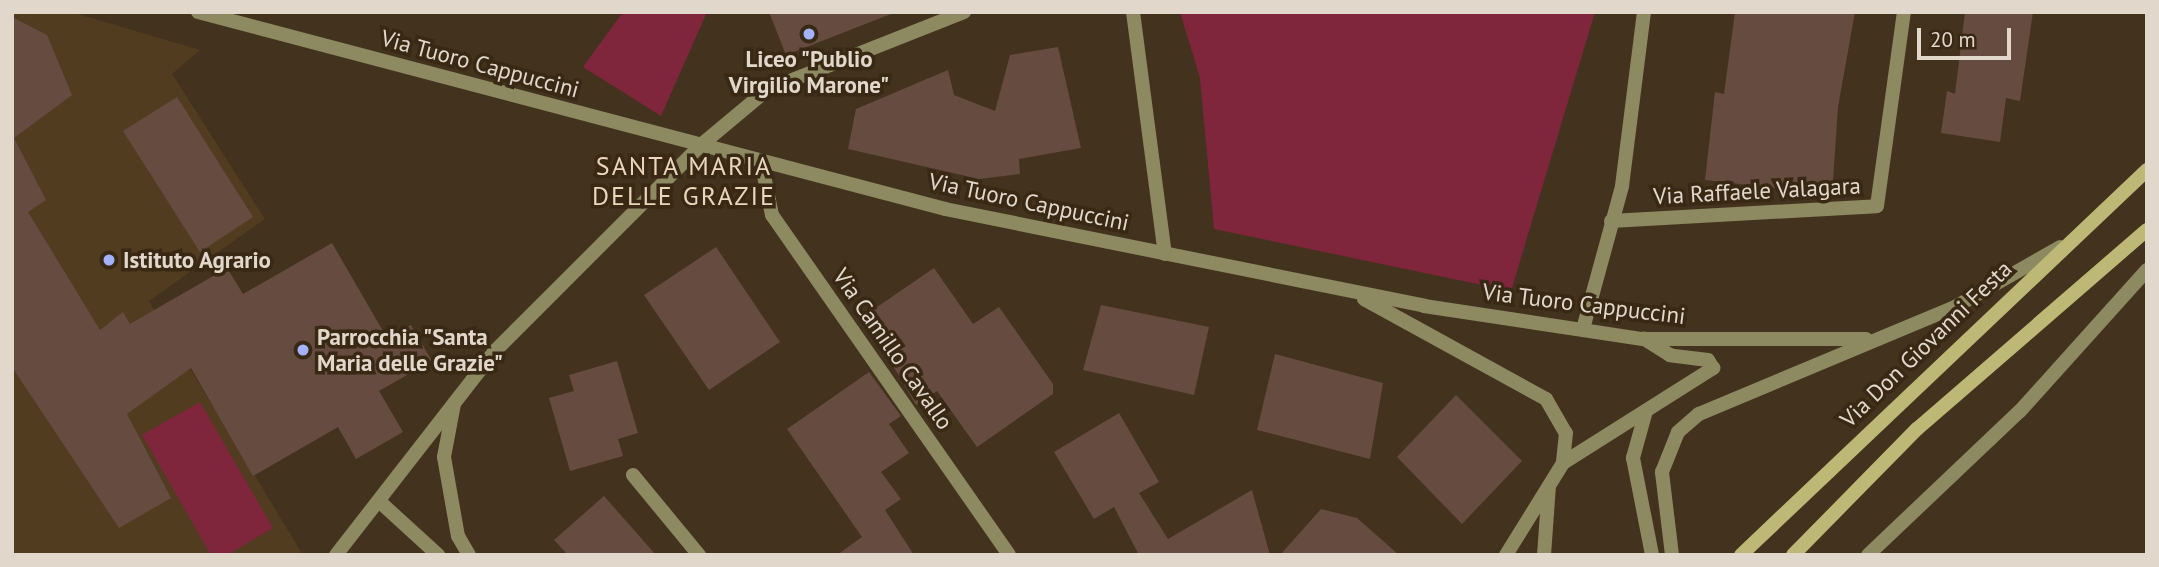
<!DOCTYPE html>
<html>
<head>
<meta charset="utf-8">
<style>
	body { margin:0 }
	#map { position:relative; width:2159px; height:567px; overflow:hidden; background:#43321d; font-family:"PT Sans",sans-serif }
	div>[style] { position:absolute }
	.built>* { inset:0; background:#513c20 }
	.green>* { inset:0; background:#7f263d }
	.building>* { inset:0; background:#664b41 }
	.street>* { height:14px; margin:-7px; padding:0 7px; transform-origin:7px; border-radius:7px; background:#8d8961 }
	.secondary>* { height:14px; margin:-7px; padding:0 7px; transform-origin:7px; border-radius:7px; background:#beb876 }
	.dots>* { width:19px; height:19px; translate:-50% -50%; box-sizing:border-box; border:4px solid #382814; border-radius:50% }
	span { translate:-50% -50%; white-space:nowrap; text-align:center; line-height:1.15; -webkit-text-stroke:7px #382814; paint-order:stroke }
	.poi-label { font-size:23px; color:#e2d7cb; font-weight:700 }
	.left { translate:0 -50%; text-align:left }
	.street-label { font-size:23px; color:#e2d7cb }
	.quarter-label { font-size:26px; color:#ebd6bd; letter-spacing:2px }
	.frame { position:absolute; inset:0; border:14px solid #e2d7cb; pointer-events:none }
	.scale { position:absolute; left:1917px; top:28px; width:94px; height:32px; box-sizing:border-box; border:4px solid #e2d7cb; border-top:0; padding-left:9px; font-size:21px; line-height:24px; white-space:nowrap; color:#e2d7cb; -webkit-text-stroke:5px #382814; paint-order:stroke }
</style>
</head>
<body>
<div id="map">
	<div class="built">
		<div style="clip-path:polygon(12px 12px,71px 12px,200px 50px,172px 74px,265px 219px,149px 301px,303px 555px,12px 555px)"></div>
	</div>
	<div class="green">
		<div style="clip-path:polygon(623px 12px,707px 12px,661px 116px,583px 67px)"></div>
		<div style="clip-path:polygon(1180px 12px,1595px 12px,1511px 291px,1214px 229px,1200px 78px)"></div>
		<div style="clip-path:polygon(200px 402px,273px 528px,227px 555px,211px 555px,142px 435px)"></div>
	</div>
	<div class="building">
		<div style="clip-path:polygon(769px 12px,891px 12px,891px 14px,786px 55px)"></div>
		<div style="clip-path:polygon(1735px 12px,1855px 12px,1838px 107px,1832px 195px,1705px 180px,1715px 92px,1724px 94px)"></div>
		<div style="clip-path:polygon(1965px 12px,2033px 12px,2020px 101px,2006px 98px,2000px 142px,1941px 133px,1947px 91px,1955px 94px)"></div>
		<div style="clip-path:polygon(12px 17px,47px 35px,72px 95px,14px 138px,46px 200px,28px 212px,100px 330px,123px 312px,130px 324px,227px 268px,243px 294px,332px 243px,387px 338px,411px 325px,432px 361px,379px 391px,403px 432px,356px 459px,338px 427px,253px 476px,191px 368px,127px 414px,171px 498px,119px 528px,12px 367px)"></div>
		<div style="clip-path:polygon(1058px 47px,1081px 148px,1019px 159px,1020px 174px,979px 179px,848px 149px,856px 109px,948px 70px,954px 95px,995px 111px,1010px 55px)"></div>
		<div style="clip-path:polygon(177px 97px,253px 217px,200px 252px,123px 131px)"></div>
		<div style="clip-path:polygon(716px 247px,780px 342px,709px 390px,644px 295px)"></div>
		<div style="clip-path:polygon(934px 268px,973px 324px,999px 307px,1053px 384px,1053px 394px,977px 447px,937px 391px,916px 405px,864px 316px)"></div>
		<div style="clip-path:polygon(1101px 305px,1209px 327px,1194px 395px,1083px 370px)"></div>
		<div style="clip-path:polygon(1275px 354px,1383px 383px,1370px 459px,1257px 430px)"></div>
		<div style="clip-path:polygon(617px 361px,638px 433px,618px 439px,623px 456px,570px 471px,549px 398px,574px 391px,569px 375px)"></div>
		<div style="clip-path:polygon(869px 372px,901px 416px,889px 424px,909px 453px,881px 472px,901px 499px,885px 510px,914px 555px,837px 555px,862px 537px,787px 429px)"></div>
		<div style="clip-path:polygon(1456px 395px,1522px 461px,1462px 524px,1397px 457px)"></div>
		<div style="clip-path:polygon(1119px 413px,1159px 482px,1139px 493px,1168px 539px,1252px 490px,1270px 555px,1139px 555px,1114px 507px,1094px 519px,1054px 452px)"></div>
		<div style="clip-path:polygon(604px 496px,656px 555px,568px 555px,554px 540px)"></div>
		<div style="clip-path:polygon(1321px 509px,1357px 518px,1399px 555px,1280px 555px)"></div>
	</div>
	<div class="street">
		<div style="left:198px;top:12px;width:773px;rotate:14.77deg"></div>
		<div style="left:945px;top:209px;width:489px;rotate:11.4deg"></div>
		<div style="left:1424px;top:306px;width:221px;rotate:8.6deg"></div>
		<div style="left:1643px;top:339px;width:223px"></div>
		<div style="left:1133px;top:12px;width:244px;rotate:82.5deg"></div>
		<div style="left:761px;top:161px;width:55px;rotate:78.5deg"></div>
		<div style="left:772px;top:215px;width:414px;rotate:55.1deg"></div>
		<div style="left:1611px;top:221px;width:266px;rotate:-3.2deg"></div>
		<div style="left:1877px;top:206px;width:196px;rotate:-82.1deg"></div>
		<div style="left:1364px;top:299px;width:208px;rotate:28.8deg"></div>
		<div style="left:1546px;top:399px;width:39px;rotate:60deg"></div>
		<div style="left:1566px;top:433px;width:30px;rotate:96deg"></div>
		<div style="left:1583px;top:329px;width:148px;rotate:-74.7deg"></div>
		<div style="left:1622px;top:186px;width:175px;rotate:-82.8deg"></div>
		<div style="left:454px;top:404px;width:54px;rotate:100.7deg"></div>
		<div style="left:444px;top:457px;width:80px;rotate:80deg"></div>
		<div style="left:458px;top:536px;width:22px;rotate:60deg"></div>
		<div style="left:1646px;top:411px;width:49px;rotate:105.5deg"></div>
		<div style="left:1633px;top:458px;width:99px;rotate:78.9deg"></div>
		<div style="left:633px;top:475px;width:104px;rotate:50.5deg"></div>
		<div style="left:380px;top:502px;width:79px;rotate:42.4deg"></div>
		<div style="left:336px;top:555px;width:259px;rotate:-52.1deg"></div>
		<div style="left:495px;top:351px;width:291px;rotate:-45deg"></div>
		<div style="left:701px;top:145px;width:86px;rotate:-39.8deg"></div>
		<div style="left:767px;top:90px;width:212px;rotate:-21.6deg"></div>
		<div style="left:1506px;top:555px;width:108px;rotate:-58.2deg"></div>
		<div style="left:1563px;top:463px;width:178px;rotate:-32.3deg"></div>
		<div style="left:1713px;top:368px;width:9px;rotate:-122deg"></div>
		<div style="left:1708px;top:360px;width:38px;rotate:-173deg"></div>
		<div style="left:1670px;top:355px;width:31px;rotate:-148deg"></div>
		<div style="left:1544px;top:555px;width:69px;rotate:-85.9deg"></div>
		<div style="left:1672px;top:555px;width:84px;rotate:-96.9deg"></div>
		<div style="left:1662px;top:472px;width:43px;rotate:-68.2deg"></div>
		<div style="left:1678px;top:432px;width:28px;rotate:-41deg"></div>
		<div style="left:1699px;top:414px;width:277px;rotate:-22.7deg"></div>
		<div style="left:1955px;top:307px;width:121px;rotate:-29.7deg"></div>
		<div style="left:1868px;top:555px;width:209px;rotate:-43.5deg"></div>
		<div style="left:2020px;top:411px;width:190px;rotate:-48deg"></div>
	</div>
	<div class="secondary">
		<div style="left:1741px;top:555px;width:560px;rotate:-43.48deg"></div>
		<div style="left:1793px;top:555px;width:177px;rotate:-45.5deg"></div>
		<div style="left:1917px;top:429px;width:304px;rotate:-40.9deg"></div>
	</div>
	<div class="dots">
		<div style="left:809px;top:34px;background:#a2b2fd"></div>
		<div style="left:109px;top:260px;background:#a2b2fd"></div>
		<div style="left:303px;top:350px;background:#a2b2fd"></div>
	</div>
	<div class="poi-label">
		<span style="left:809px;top:72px">Liceo "Publio<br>Virgilio Marone"</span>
		<span class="left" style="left:123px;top:260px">Istituto Agrario</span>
		<span class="left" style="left:317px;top:350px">Parrocchia "Santa<br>Maria delle Grazie"</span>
	</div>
	<div class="street-label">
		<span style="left:480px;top:64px;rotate:15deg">Via Tuoro Cappuccini</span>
		<span style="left:1757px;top:191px;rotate:-3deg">Via Raffaele Valagara</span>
		<span style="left:1029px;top:202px;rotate:12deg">Via Tuoro Cappuccini</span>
		<span style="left:1584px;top:304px;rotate:7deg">Via Tuoro Cappuccini</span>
		<span style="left:1926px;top:344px;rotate:-44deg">Via Don Giovanni Festa</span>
		<span style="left:893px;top:349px;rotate:55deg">Via Camillo Cavallo</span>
	</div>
	<div class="quarter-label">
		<span style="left:684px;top:181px">SANTA MARIA<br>DELLE GRAZIE</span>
	</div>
	<div class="frame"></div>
	<div class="scale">20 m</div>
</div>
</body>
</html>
